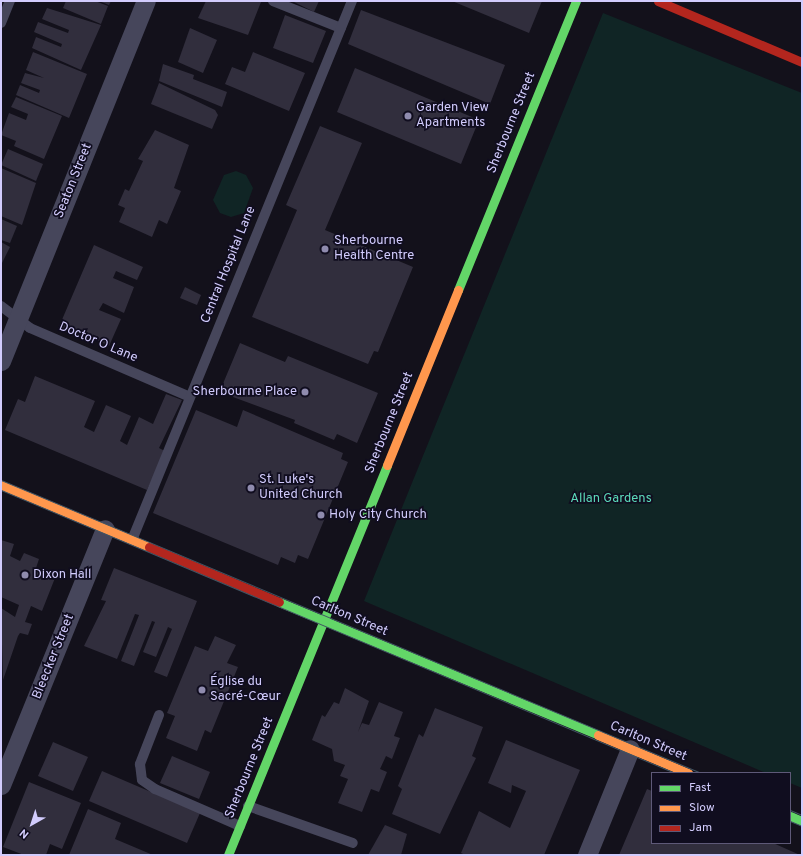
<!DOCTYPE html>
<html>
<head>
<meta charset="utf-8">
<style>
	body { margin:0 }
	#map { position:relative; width:803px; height:856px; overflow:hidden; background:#13111b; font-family:Overpass,sans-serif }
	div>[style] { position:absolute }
	.green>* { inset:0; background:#102525 }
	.building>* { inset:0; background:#312e3d }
	.lane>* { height:10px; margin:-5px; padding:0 5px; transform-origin:5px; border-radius:5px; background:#46465b }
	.street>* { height:19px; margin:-9.5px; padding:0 9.5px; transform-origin:9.5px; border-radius:9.5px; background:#46465b }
	.fast>* { height:9px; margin:-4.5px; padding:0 4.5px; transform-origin:4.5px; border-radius:4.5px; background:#63d668 }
	.slow>* { height:9px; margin:-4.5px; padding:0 4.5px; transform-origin:4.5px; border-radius:4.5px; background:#ff974d }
	.jam>* { height:9px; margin:-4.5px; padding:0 4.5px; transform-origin:4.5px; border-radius:4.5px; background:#b3261e }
	.tram>* { height:1px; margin:-0.5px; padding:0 0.5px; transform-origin:0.5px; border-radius:0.5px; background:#405463 }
	.dots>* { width:11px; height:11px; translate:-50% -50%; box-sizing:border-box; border:2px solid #100d1f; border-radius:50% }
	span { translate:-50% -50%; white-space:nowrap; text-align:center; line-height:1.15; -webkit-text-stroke:3.5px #100d1f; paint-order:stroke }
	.poi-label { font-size:13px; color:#d2ccfd }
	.left { translate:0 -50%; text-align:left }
	.right { translate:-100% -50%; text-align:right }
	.street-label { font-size:13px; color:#d2ccfd }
	.park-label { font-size:13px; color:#5bdaba }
	.frame { position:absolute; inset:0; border:2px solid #d2ccfd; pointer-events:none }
	.legend { position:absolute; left:651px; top:772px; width:140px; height:72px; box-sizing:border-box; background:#100d1f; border:1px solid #5e5978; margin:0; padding:5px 7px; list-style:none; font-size:12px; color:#d2ccfd }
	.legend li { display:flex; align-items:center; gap:8px; height:20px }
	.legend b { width:20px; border:1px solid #5e5978 }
	.north { position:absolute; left:12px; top:804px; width:40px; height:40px; -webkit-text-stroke:3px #100d1f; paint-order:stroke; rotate:219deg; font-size:11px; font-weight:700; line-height:16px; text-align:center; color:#d2ccfd }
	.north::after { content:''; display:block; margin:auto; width:14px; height:18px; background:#d2ccfd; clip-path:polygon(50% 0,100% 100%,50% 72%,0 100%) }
</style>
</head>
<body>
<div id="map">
	<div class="green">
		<div style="clip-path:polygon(603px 13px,802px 93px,802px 788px,790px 783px,790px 773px,766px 773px,364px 601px)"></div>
		<div style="clip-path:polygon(236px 171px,246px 175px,253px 188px,244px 213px,231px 217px,220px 213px,213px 200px,224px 175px)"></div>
	</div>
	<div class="building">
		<div style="clip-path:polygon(66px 1px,95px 1px,108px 6px,101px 24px,63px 8px)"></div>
		<div style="clip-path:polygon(99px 1px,111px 1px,109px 5px)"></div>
		<div style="clip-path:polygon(206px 1px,259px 1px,261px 2px,248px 35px,198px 18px)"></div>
		<div style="clip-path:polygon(292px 1px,319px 1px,314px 12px)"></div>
		<div style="clip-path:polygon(452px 1px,542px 1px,529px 33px)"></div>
		<div style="clip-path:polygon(47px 8px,101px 25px,81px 70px,32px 48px,36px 37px,61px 47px,62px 44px,34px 32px,38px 22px,68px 33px,69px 30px,42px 19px)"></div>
		<div style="clip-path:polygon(361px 10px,505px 65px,490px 104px,348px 44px)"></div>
		<div style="clip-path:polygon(285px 15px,326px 31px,313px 63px,273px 48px)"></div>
		<div style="clip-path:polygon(190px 28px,217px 40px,203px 73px,178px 62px)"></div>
		<div style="clip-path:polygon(33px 52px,87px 74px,69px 118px,16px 95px,20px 85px,39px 93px,40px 90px,21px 83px,25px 73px,44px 78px,26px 70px)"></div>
		<div style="clip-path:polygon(253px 52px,305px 73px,289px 111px,225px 84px,232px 67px,245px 72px)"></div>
		<div style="clip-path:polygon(163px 64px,194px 75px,193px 79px,227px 92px,222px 107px,159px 81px)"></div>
		<div style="clip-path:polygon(355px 68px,479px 120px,461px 164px,337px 112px)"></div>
		<div style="clip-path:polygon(159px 83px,215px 110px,218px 115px,212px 129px,151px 104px)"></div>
		<div style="clip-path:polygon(16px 97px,62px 116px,44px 159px,14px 146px,16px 141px,1px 135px,9px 113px,26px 120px,28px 114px,11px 107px)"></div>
		<div style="clip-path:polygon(320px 126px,362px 143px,325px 230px,413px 267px,378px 352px,374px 351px,368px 364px,252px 317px,297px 210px,286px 205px)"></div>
		<div style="clip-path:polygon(155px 130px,189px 145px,174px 188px,181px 191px,167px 224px,159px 220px,152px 237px,119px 222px,125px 208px,118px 205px,125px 189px,129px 191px,143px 161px,138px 159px)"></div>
		<div style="clip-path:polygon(8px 149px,43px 164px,36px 181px,1px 165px)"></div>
		<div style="clip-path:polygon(1px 168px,36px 183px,22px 225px,1px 216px)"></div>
		<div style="clip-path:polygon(1px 219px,17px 226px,10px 243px,1px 240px)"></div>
		<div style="clip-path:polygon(1px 242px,10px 247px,1px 265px)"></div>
		<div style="clip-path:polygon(94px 245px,143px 267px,137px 280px,116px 271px,113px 278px,134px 287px,124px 313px,103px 303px,99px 310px,121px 319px,109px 346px,87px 335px,85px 340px,58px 329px)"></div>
		<div style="clip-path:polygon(185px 287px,201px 295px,197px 305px,180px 298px)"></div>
		<div style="clip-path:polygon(240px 343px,285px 362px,288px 356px,378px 393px,357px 443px,337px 434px,334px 440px,294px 423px,295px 420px,233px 397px,235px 391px,222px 386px)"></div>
		<div style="clip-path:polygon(35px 376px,95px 401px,84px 427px,94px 432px,106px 405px,131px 416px,120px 441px,127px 445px,139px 417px,153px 424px,166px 394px,182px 400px,159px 448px,165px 451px,147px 490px,5px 430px,18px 399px,25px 402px)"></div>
		<div style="clip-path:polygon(196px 410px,237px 427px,243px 410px,343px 453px,341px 459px,348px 462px,308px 559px,298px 555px,295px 563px,281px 557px,278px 565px,153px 513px)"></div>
		<div style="clip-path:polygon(1px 540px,14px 544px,10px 556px,20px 561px,24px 553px,39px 559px,36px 568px,55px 578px,42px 611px,31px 606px,25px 622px,32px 624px,28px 635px,20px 633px,18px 636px,3px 680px,1px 608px,15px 617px,19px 605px,1px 597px)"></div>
		<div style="clip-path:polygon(114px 568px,197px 601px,167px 677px,154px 672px,172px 629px,168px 627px,156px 657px,143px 652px,155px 622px,152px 621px,134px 666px,121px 661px,139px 615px,135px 614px,117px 659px,84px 646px,106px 601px,101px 600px)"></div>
		<div style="clip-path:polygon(215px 636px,236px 645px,227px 663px,238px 667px,211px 733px,205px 730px,197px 751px,166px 738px,175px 716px,167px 713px,195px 646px,208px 651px)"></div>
		<div style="clip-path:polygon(345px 688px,369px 701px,358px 732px,362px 723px,369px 725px,379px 702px,403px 712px,394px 736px,400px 738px,392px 759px,386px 756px,380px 769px,387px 772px,379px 792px,371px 789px,362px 812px,338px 803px,348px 779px,340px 776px,345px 765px,334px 761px,332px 749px,312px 740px,322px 715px,325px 717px,334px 702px,339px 704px)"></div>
		<div style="clip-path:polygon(435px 708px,483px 727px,472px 756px,476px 758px,440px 834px,392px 814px,402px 789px,398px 786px,419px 734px,423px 737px)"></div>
		<div style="clip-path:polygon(506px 740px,580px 770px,544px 855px,465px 855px,461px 853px,479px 811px,510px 828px,526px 791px,512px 785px,511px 793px,488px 783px)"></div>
		<div style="clip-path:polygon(53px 742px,88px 757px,73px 791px,38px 776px)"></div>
		<div style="clip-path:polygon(172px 756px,210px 772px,199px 799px,160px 783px)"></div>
		<div style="clip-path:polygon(102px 771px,200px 813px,187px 843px,89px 801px)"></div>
		<div style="clip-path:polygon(29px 782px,81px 803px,62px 849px,50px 844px,46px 855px,24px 855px,3px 847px)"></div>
		<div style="clip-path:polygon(647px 789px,652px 791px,652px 843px,773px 843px,800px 855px,619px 855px)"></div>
		<div style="clip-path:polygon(88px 809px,121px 823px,115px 839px,153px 855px,69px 855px)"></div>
		<div style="clip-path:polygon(385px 825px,407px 834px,401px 855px,368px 855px)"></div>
	</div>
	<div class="lane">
		<div style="left:273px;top:1px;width:73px;rotate:21.7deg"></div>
		<div style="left:1px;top:23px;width:24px;rotate:-68deg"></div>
		<div style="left:1px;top:306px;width:36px;rotate:37deg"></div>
		<div style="left:30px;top:328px;width:174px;rotate:23.3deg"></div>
		<div style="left:132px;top:540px;width:582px;rotate:-67.8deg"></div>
		<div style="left:159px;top:715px;width:53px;rotate:111.2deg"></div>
		<div style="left:140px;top:764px;width:16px;rotate:83deg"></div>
		<div style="left:142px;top:780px;width:16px;rotate:35deg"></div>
		<div style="left:155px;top:789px;width:93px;rotate:23.5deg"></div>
		<div style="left:248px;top:806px;width:111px;rotate:19.4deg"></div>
	</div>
	<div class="street">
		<div style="left:1px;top:361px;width:388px;rotate:-68.1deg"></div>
		<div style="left:1px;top:785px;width:276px;rotate:-67.9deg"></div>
		<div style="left:587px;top:855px;width:114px;rotate:-67.9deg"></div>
	</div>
	<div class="fast">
		<div style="left:458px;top:290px;width:312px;rotate:-67.8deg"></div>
		<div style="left:279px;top:602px;width:346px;rotate:22.6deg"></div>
		<div style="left:790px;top:816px;width:13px;rotate:23deg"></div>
		<div style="left:228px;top:855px;width:421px;rotate:-67.8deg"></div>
	</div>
	<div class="slow">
		<div style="left:387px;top:465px;width:189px;rotate:-67.9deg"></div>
		<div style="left:1px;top:485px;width:160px;rotate:22.7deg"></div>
		<div style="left:598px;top:735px;width:98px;rotate:22.9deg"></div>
	</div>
	<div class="jam">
		<div style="left:658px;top:1px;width:156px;rotate:23deg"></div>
		<div style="left:149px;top:547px;width:141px;rotate:22.9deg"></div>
	</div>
	<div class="tram">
		<div style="left:1px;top:480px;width:759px;rotate:22.71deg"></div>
		<div style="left:1px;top:490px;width:731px;rotate:22.78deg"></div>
		<div style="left:790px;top:810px;width:13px;rotate:23deg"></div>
		<div style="left:790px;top:821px;width:13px;rotate:23deg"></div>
	</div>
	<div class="dots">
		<div style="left:408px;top:116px;background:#8f8bae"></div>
		<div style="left:325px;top:249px;background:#8f8bae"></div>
		<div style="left:305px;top:392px;background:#8f8bae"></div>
		<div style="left:251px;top:488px;background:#8f8bae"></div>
		<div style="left:321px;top:515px;background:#8f8bae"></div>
		<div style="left:25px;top:575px;background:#8f8bae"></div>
		<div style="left:202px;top:690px;background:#8f8bae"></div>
	</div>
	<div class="poi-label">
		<span class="left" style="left:416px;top:116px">Garden View<br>Apartments</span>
		<span class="left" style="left:334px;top:249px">Sherbourne<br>Health Centre</span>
		<span class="right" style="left:297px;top:392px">Sherbourne Place</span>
		<span class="left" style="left:259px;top:488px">St. Luke's<br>United Church</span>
		<span class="left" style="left:329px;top:515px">Holy City Church</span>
		<span class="left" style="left:33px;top:575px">Dixon Hall</span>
		<span class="left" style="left:210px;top:690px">Église du<br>Sacré-Cœur</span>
	</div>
	<div class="street-label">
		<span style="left:512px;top:123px;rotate:-68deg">Sherbourne Street</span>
		<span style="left:74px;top:181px;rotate:-68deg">Seaton Street</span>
		<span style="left:229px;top:265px;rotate:-68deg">Central Hospital Lane</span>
		<span style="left:98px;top:343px;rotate:23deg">Doctor O Lane</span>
		<span style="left:390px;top:423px;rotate:-68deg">Sherbourne Street</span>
		<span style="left:349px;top:617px;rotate:23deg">Carlton Street</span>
		<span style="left:54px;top:657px;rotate:-68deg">Bleecker Street</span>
		<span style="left:648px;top:742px;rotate:23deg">Carlton Street</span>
		<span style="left:250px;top:768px;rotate:-68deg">Sherbourne Street</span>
	</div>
	<div class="park-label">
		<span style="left:611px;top:499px">Allan Gardens</span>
	</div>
	<div class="frame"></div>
	<ul class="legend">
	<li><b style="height:5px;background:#63d668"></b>Fast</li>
	<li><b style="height:5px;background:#ff974d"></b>Slow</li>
	<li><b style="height:5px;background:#b3261e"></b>Jam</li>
	</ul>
	<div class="north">N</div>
</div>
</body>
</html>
